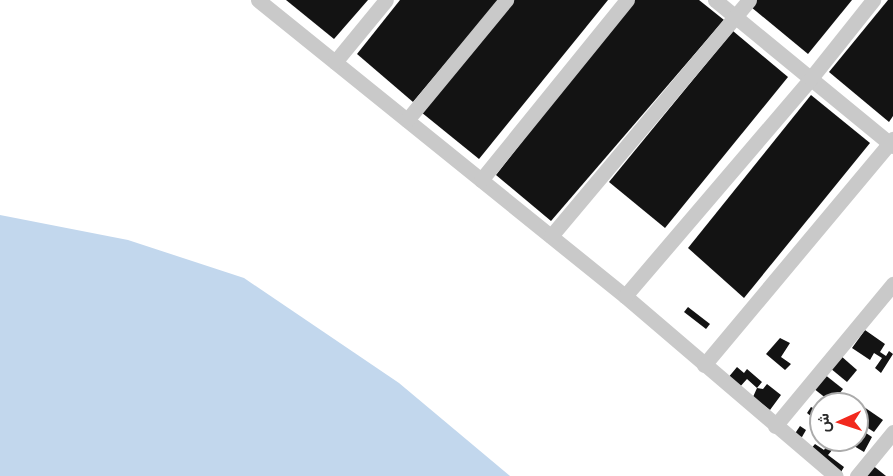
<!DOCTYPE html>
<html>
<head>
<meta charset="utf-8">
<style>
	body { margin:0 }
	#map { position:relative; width:893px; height:476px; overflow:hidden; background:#fff; font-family:"Noto Sans",Vazirmatn,sans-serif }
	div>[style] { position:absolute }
	.water>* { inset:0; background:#c2d7ed }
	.building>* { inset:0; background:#131313 }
	.street>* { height:15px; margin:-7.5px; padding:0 7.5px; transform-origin:7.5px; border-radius:7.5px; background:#c9c9c9 }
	span { translate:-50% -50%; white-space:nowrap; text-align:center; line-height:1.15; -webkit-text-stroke:6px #fff; paint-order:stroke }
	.north { position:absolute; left:809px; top:392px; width:60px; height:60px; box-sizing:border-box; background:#fff; border:2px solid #ababab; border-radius:50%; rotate:267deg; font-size:16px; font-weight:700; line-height:24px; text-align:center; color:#2c2c2c }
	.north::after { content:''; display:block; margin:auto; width:21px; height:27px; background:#f2291e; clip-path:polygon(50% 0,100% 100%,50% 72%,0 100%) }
</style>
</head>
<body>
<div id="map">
	<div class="water">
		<div style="clip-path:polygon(0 215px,128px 240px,244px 278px,399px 383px,510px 476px,0 476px)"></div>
	</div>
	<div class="building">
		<div style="clip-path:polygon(286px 0,368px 0,334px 39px)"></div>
		<div style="clip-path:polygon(400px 0,499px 0,413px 102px,357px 54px)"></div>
		<div style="clip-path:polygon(514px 0,608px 0,479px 159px,421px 112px)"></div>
		<div style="clip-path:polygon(632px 0,699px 0,724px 20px,551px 221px,496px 175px)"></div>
		<div style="clip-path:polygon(756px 0,852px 0,808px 54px,751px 7px)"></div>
		<div style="clip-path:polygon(888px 0,893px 0,893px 116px,889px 122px,829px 72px)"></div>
		<div style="clip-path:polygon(733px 31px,788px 77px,665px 228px,609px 182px)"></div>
		<div style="clip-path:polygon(811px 95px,870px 143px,744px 298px,688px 248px)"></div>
		<div style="clip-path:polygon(688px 307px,710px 324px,706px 329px,684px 312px)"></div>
		<div style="clip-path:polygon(865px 330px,885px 344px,880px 352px,886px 356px,889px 351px,893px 354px,881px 373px,875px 368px,882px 358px,874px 353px,870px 360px,852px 348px)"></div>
		<div style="clip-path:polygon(780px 338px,790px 343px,781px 357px,791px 364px,785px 370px,766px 354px)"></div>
		<div style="clip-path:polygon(841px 356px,857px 370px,847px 382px,830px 368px)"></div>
		<div style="clip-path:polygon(737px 367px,744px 373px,747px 369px,762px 382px,757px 388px,747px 379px,738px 389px,727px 379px)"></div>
		<div style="clip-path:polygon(824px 374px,843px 389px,832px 403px,813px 388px)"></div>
		<div style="clip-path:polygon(767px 384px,781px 395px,770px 410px,753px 397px,757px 388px,763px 389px)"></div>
		<div style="clip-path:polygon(811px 407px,821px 412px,821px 424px,807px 413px)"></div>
		<div style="clip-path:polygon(864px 407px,883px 420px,874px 432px,857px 421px)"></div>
		<div style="clip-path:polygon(800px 426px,806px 430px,802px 437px,794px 435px)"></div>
		<div style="clip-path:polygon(857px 427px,872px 437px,864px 452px,844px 440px,857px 440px)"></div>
		<div style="clip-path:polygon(815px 444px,824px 450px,827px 445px,833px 449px,828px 455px,844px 467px,841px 472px,810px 450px)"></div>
		<div style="clip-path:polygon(871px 464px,886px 476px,862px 476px)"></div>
	</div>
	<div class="street">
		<div style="left:258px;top:0;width:471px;rotate:38.9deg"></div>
		<div style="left:625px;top:296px;width:277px;rotate:40.5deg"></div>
		<div style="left:715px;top:0;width:230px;rotate:39.4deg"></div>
		<div style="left:335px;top:62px;width:80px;rotate:-50.6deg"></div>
		<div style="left:407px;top:120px;width:156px;rotate:-50.5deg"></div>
		<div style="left:481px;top:180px;width:232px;rotate:-51deg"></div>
		<div style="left:551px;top:236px;width:308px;rotate:-50deg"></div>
		<div style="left:625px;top:296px;width:287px;rotate:-49.5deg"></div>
		<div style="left:811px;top:78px;width:100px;rotate:-51.5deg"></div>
		<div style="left:704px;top:365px;width:295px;rotate:-50.1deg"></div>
		<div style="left:775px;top:426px;width:185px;rotate:-50.3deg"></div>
		<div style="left:857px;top:476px;width:57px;rotate:-50.7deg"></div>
	</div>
	<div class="north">ش</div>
</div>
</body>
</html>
